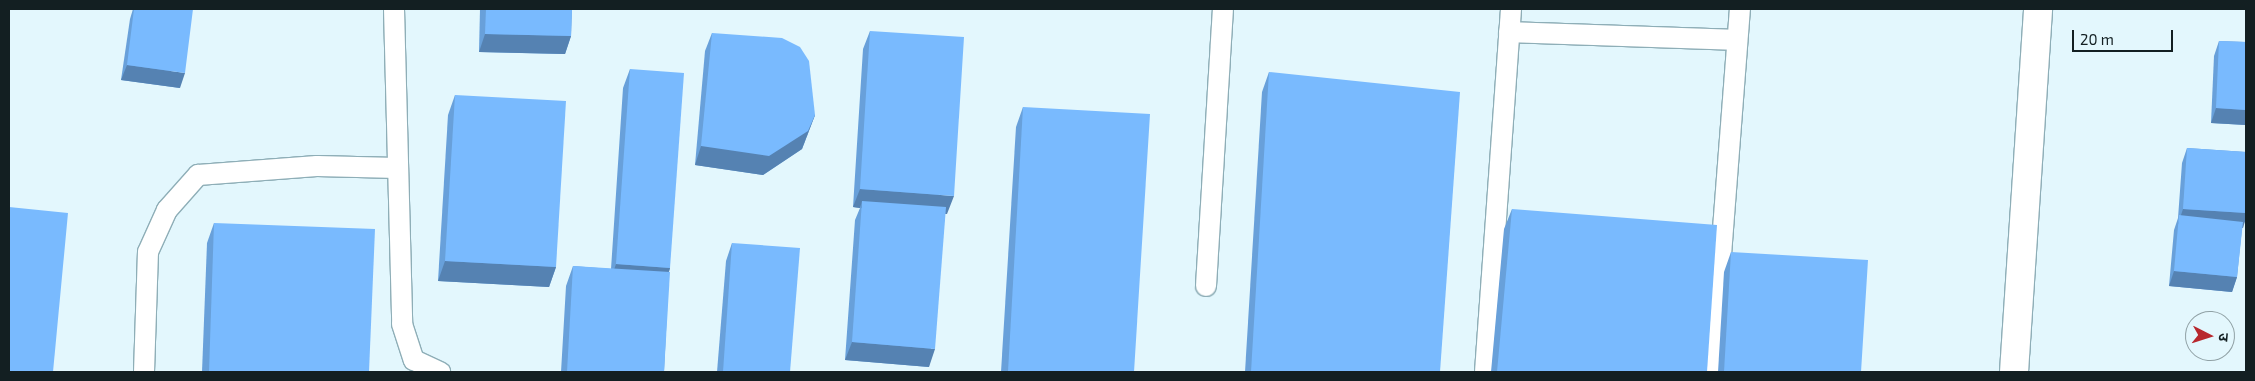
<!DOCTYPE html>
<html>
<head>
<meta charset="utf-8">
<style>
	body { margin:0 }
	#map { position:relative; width:2255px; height:381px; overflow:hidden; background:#e3f7fd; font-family:"Exo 2","Noto Sans Devanagari",sans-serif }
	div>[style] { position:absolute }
	.roads { filter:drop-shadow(1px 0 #8eaeb7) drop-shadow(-1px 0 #8eaeb7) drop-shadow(0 1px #8eaeb7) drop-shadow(0 -1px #8eaeb7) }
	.service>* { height:20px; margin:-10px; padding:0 10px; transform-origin:10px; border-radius:10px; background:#fff }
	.minor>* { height:28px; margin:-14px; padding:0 14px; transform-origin:14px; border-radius:14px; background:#fff }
	.wall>* { inset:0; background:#68a0da }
	.shaded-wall>* { inset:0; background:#5582b2 }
	.building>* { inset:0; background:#79bafe }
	span { translate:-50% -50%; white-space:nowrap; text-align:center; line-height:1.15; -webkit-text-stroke:4.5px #e3f7fd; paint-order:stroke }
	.frame { position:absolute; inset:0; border:10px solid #131f22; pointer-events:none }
	.north { position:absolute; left:2185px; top:311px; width:50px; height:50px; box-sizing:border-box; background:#e3f7fd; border:1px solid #90a1a5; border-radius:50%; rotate:95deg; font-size:14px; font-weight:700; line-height:20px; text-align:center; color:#131f22 }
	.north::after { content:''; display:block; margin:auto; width:18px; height:22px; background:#b8282e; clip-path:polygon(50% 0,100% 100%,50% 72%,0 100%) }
	.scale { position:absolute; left:2072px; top:30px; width:101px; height:22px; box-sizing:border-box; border:2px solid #131f22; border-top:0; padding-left:6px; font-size:15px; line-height:18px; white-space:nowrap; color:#131f22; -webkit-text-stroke:4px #e3f7fd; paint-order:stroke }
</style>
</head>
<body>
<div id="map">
	<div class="roads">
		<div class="service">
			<div style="left:394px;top:9px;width:315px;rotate:88.5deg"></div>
			<div style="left:402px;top:324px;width:38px;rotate:72deg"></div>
			<div style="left:414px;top:360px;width:29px;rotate:25deg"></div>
			<div style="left:1509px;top:32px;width:228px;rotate:2deg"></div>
			<div style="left:1206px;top:286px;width:278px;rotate:-86.5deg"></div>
			<div style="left:144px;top:372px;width:120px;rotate:-88.1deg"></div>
			<div style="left:148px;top:252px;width:46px;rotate:-65.7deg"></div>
			<div style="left:167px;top:210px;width:47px;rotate:-48.5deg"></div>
			<div style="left:198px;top:175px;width:119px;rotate:-4.3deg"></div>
			<div style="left:317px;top:166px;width:80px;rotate:1.4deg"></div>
			<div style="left:1485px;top:372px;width:364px;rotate:-85.9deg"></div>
			<div style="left:1712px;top:372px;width:364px;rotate:-85.6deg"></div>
		</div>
		<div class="minor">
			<div style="left:2014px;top:372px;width:364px;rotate:-86.2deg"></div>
		</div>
	</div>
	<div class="wall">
		<div style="clip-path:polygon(133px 9px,134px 9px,180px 88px,121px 80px,130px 19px)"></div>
		<div style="clip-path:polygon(480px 9px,572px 9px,571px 36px,565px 54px,479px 52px)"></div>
		<div style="clip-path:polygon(870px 31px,947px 214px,945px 214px,929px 367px,845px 360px,855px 220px,860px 208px,853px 207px,863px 49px)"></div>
		<div style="clip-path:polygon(712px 33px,815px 115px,802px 149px,763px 175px,695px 165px,705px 51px)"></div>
		<div style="clip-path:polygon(2219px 41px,2246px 42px,2246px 125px,2211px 123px,2214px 56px)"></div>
		<div style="clip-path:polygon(630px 69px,670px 268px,669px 272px,664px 372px,561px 372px,566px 286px,573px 266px,611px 269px,623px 88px)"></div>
		<div style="clip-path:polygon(1269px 72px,1440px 372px,1245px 372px,1262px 92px)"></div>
		<div style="clip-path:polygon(455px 95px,556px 267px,549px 287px,438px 281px,448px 115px)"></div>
		<div style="clip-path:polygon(1023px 107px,1134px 372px,1001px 372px,1016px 127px)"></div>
		<div style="clip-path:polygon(2187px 148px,2246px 152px,2246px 218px,2242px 228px,2237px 277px,2232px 292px,2169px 286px,2174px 230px,2178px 218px,2182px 163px)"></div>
		<div style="clip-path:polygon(1512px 209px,1707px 372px,1491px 372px,1504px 229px)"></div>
		<div style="clip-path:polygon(214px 223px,369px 372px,202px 372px,207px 243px)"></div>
		<div style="clip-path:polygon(732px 243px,790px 372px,717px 372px,726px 261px)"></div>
		<div style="clip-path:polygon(1731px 252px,1861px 372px,1718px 372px,1724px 272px)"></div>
	</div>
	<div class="shaded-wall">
		<div style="clip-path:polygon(485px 34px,571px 36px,565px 54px,479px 52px)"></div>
		<div style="clip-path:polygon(127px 65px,185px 73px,180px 88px,121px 80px)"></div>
		<div style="clip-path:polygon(2216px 108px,2246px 110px,2246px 125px,2211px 123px)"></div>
		<div style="clip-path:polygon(815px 115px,802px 149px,763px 175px,695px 165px,701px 146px)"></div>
		<div style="clip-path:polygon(860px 189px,954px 196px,947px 214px,861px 208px,862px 201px,860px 208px,853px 207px)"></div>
		<div style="clip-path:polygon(2183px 209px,2246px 213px,2246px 218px,2243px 228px,2178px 224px)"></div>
		<div style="clip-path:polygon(445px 261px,556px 267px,549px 287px,438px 281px)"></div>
		<div style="clip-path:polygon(616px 264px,670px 268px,664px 286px,610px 282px)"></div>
		<div style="clip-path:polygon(2174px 271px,2237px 277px,2232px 292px,2169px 286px)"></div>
		<div style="clip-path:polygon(852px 342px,935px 349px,929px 367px,845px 360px)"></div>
	</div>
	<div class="building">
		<div style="clip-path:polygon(134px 9px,193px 9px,185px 73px,127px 65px)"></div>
		<div style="clip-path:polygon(486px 9px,572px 9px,571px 36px,485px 34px)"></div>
		<div style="clip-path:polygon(870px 31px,964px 37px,954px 196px,860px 189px)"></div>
		<div style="clip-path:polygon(712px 33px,782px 38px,800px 47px,809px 61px,815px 115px,808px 131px,769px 156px,701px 146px)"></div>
		<div style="clip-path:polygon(2219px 41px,2246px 42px,2246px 110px,2216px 108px)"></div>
		<div style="clip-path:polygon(630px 69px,684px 73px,670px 268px,616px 264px)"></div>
		<div style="clip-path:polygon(1269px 72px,1460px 92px,1440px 372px,1251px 372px)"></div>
		<div style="clip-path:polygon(455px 95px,566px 101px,556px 267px,445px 261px)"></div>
		<div style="clip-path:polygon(1023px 107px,1150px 114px,1134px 372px,1008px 372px)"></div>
		<div style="clip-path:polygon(2187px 148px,2246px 152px,2246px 213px,2183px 209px)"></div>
		<div style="clip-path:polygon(862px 201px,946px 207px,935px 349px,852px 342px)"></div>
		<div style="clip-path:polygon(9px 207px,68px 213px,53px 372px,9px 372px)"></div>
		<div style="clip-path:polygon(1512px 209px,1717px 225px,1707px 372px,1497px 372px)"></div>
		<div style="clip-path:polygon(2179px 215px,2243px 222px,2237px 277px,2174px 271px)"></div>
		<div style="clip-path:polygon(214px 223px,375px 229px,369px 372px,209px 372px)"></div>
		<div style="clip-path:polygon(732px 243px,800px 248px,790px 372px,723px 372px)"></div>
		<div style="clip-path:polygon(1731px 252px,1868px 260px,1861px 372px,1724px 372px)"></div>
		<div style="clip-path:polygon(573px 266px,670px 272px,664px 372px,567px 372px)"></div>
	</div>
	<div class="frame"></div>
	<div class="north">उ</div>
	<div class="scale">20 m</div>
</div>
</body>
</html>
